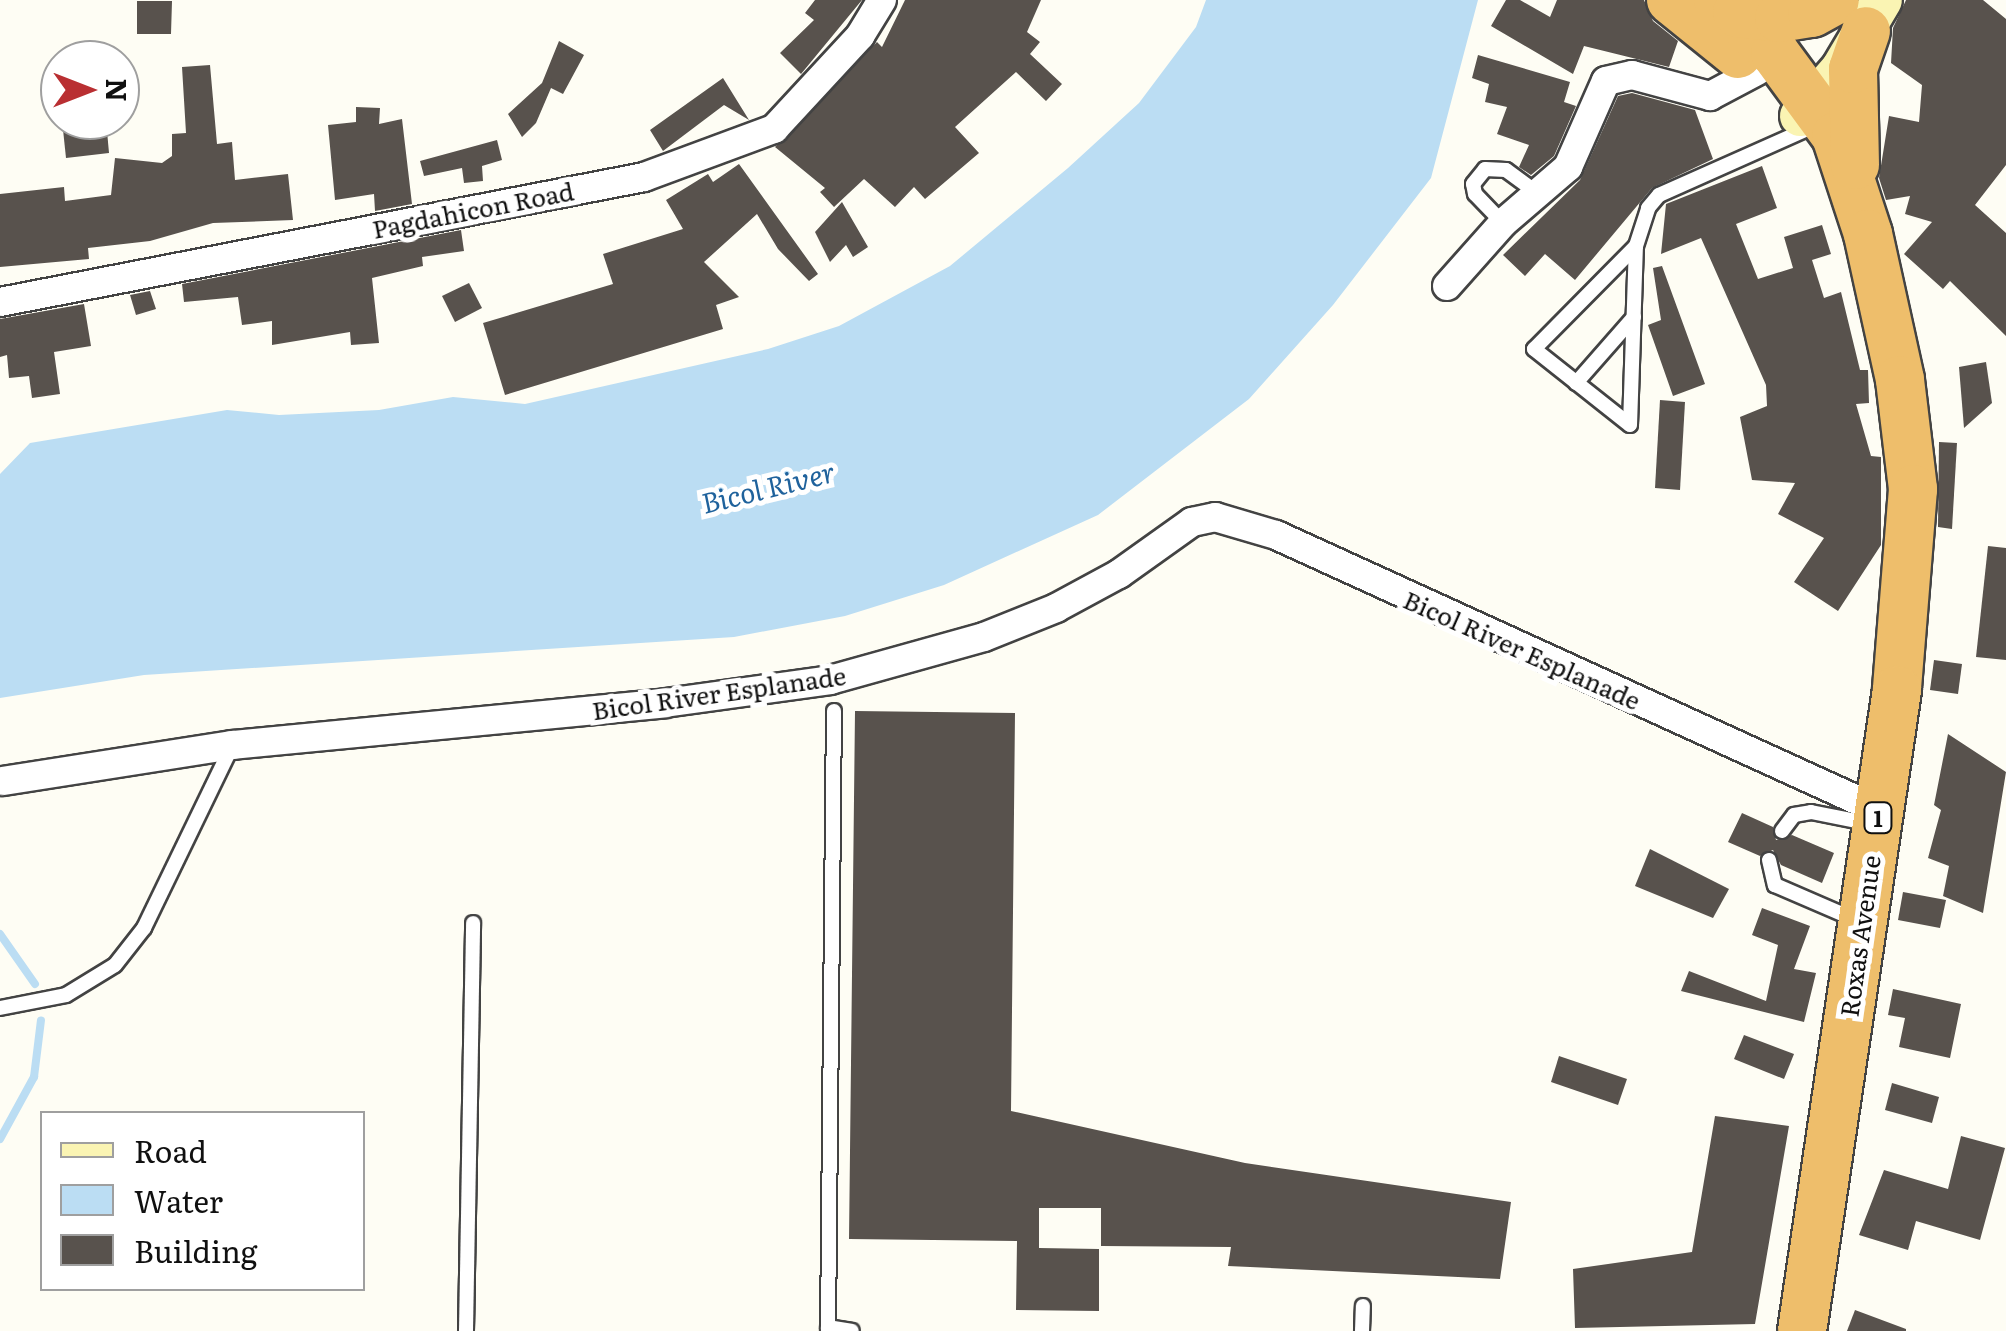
<!DOCTYPE html>
<html>
<head>
<meta charset="utf-8">
<style>
	body { margin:0 }
	#map { position:relative; width:2006px; height:1331px; overflow:hidden; background:#fefdf4; font-family:Literata,serif }
	div>[style] { position:absolute }
	.water>* { inset:0; background:#bbddf3 }
	.stream>* { height:8px; margin:-4px; padding:0 4px; transform-origin:4px; border-radius:4px; background:#bbddf3 }
	.building>* { inset:0; background:#58524d }
	.roads { filter:drop-shadow(2px 0 #434343) drop-shadow(-2px 0 #434343) drop-shadow(0 2px #434343) drop-shadow(0 -2px #434343) }
	.service>* { height:14px; margin:-7px; padding:0 7px; transform-origin:7px; border-radius:7px; background:#fff }
	.minor>* { height:28px; margin:-14px; padding:0 14px; transform-origin:14px; border-radius:14px; background:#fff }
	.secondary>* { height:40px; margin:-20px; padding:0 20px; transform-origin:20px; border-radius:20px; background:#faf4b3 }
	.trunk>* { height:48px; margin:-24px; padding:0 24px; transform-origin:24px; border-radius:24px; background:#eebe6b }
	span { translate:-50% -50%; white-space:nowrap; text-align:center; line-height:1.15; -webkit-text-stroke:10px #fff; paint-order:stroke }
	.shield-label span { padding:2px 8px; background:#fff; border:2px solid; border-radius:8px; -webkit-text-stroke-width:0 }
	.shield-label { font-size:22px; color:#101010; font-weight:700 }
	.street-label { font-size:25px; color:#101010 }
	.water-label { font-size:28px; color:#1f629c; font-style:italic }
	.legend { position:absolute; left:40px; top:1111px; width:325px; height:180px; box-sizing:border-box; background:#fff; border:2px solid #9f9f9f; margin:0; padding:12px 18px; list-style:none; font-size:30px; color:#101010 }
	.legend li { display:flex; align-items:center; gap:20px; height:50px }
	.legend b { width:50px; border:2px solid #9f9f9f }
	.north { position:absolute; left:40px; top:40px; width:100px; height:100px; box-sizing:border-box; background:#fff; border:2px solid #9f9f9f; border-radius:50%; rotate:90deg; font-size:28px; font-weight:700; line-height:40px; text-align:center; color:#101010 }
	.north::after { content:''; display:block; margin:auto; width:35px; height:45px; background:#b92f32; clip-path:polygon(50% 0,100% 100%,50% 72%,0 100%) }
</style>
</head>
<body>
<div id="map">
	<div class="water">
		<div style="clip-path:polygon(1206px 0,1478px 0,1431px 178px,1333px 305px,1249px 399px,1098px 515px,944px 585px,845px 616px,734px 637px,144px 675px,0 698px,0 474px,30px 443px,227px 410px,279px 415px,379px 410px,453px 397px,525px 404px,768px 349px,839px 326px,950px 266px,1068px 168px,1139px 103px,1196px 27px)"></div>
	</div>
	<div class="stream">
		<div style="left:0;top:934px;width:61px;rotate:55deg"></div>
		<div style="left:0;top:1139px;width:71px;rotate:-61.3deg"></div>
		<div style="left:34px;top:1077px;width:57px;rotate:-83deg"></div>
	</div>
	<div class="building">
		<div style="clip-path:polygon(815px 0,862px 0,801px 74px,780px 53px,814px 20px,805px 13px)"></div>
		<div style="clip-path:polygon(905px 0,1041px 0,1027px 32px,1040px 42px,1030px 54px,1062px 84px,1046px 101px,1016px 72px,955px 127px,979px 153px,925px 199px,914px 187px,895px 207px,864px 179px,834px 207px,820px 192px,825px 188px,775px 147px,877px 42px,882px 47px)"></div>
		<div style="clip-path:polygon(1506px 0,1520px 0,1550px 17px,1557px 0,1644px 0,1653px 21px,1678px 41px,1669px 67px,1584px 46px,1573px 74px,1491px 26px)"></div>
		<div style="clip-path:polygon(1906px 0,1983px 0,2006px 19px,2006px 165px,1975px 205px,2006px 233px,2006px 336px,1950px 281px,1943px 289px,1904px 254px,1932px 222px,1905px 214px,1910px 196px,1886px 200px,1879px 178px,1889px 116px,1919px 122px,1922px 85px,1891px 63px,1893px 28px)"></div>
		<div style="clip-path:polygon(137px 1px,172px 1px,171px 34px,137px 34px)"></div>
		<div style="clip-path:polygon(559px 41px,584px 55px,563px 94px,551px 88px,536px 123px,522px 137px,508px 114px,542px 83px)"></div>
		<div style="clip-path:polygon(1478px 55px,1570px 82px,1564px 102px,1576px 106px,1554px 156px,1531px 175px,1519px 167px,1529px 145px,1497px 134px,1507px 107px,1485px 102px,1489px 84px,1472px 78px)"></div>
		<div style="clip-path:polygon(210px 65px,217px 144px,232px 142px,235px 180px,288px 174px,293px 220px,213px 223px,150px 241px,88px 248px,89px 259px,0 267px,0 194px,64px 187px,65px 201px,111px 195px,115px 158px,162px 163px,172px 156px,172px 134px,186px 133px,182px 67px)"></div>
		<div style="clip-path:polygon(723px 78px,749px 120px,724px 105px,663px 151px,650px 130px)"></div>
		<div style="clip-path:polygon(1632px 93px,1695px 110px,1713px 159px,1652px 188px,1575px 280px,1545px 254px,1525px 276px,1503px 255px,1580px 180px,1618px 96px)"></div>
		<div style="clip-path:polygon(356px 107px,380px 108px,379px 124px,402px 119px,412px 204px,375px 211px,374px 194px,335px 200px,328px 125px,356px 122px)"></div>
		<div style="clip-path:polygon(62px 120px,106px 120px,109px 153px,66px 158px)"></div>
		<div style="clip-path:polygon(497px 140px,502px 160px,482px 166px,483px 181px,464px 183px,462px 168px,424px 176px,420px 161px)"></div>
		<div style="clip-path:polygon(739px 164px,818px 274px,809px 281px,778px 249px,757px 214px,704px 262px,739px 297px,716px 305px,723px 329px,505px 395px,483px 323px,613px 284px,603px 254px,683px 229px,666px 200px,708px 174px,713px 182px)"></div>
		<div style="clip-path:polygon(1762px 166px,1777px 208px,1736px 224px,1758px 279px,1793px 268px,1784px 237px,1822px 225px,1831px 254px,1812px 260px,1824px 298px,1841px 292px,1860px 370px,1868px 370px,1869px 403px,1856px 404px,1871px 456px,1881px 457px,1881px 545px,1838px 611px,1794px 582px,1824px 538px,1778px 514px,1795px 483px,1752px 480px,1740px 417px,1767px 406px,1766px 385px,1701px 238px,1661px 254px,1666px 204px)"></div>
		<div style="clip-path:polygon(842px 202px,868px 247px,853px 257px,846px 245px,830px 262px,815px 232px)"></div>
		<div style="clip-path:polygon(461px 230px,464px 251px,422px 257px,423px 266px,372px 278px,379px 343px,351px 345px,350px 332px,272px 345px,272px 321px,242px 325px,238px 297px,184px 302px,182px 284px)"></div>
		<div style="clip-path:polygon(1662px 266px,1705px 384px,1673px 396px,1648px 325px,1661px 320px,1653px 268px)"></div>
		<div style="clip-path:polygon(469px 283px,482px 308px,455px 322px,442px 296px)"></div>
		<div style="clip-path:polygon(150px 291px,156px 309px,136px 315px,130px 295px)"></div>
		<div style="clip-path:polygon(84px 304px,91px 346px,54px 352px,60px 394px,32px 398px,29px 376px,9px 378px,7px 355px,0 357px,0 319px)"></div>
		<div style="clip-path:polygon(1986px 362px,1992px 403px,1964px 428px,1959px 367px)"></div>
		<div style="clip-path:polygon(1660px 400px,1685px 402px,1680px 490px,1655px 488px)"></div>
		<div style="clip-path:polygon(1939px 442px,1957px 443px,1952px 529px,1938px 527px)"></div>
		<div style="clip-path:polygon(1988px 546px,2006px 548px,2006px 660px,1976px 657px)"></div>
		<div style="clip-path:polygon(1934px 660px,1962px 664px,1958px 694px,1930px 690px)"></div>
		<div style="clip-path:polygon(855px 711px,1015px 713px,1011px 1111px,1245px 1163px,1511px 1202px,1500px 1279px,1228px 1266px,1231px 1247px,1101px 1246px,1101px 1208px,1039px 1208px,1039px 1248px,1099px 1249px,1099px 1311px,1016px 1310px,1017px 1241px,849px 1239px)"></div>
		<div style="clip-path:polygon(1948px 734px,2006px 772px,1983px 913px,1943px 896px,1949px 866px,1928px 858px,1941px 810px,1934px 805px)"></div>
		<div style="clip-path:polygon(1742px 813px,1773px 827px,1776px 840px,1792px 835px,1834px 853px,1822px 883px,1781px 865px,1773px 850px,1760px 856px,1728px 842px)"></div>
		<div style="clip-path:polygon(1650px 849px,1729px 889px,1713px 918px,1635px 886px)"></div>
		<div style="clip-path:polygon(1903px 892px,1946px 900px,1940px 928px,1898px 920px)"></div>
		<div style="clip-path:polygon(1762px 908px,1810px 926px,1794px 969px,1816px 973px,1804px 1022px,1681px 991px,1689px 971px,1766px 1001px,1778px 945px,1752px 935px)"></div>
		<div style="clip-path:polygon(1893px 989px,1961px 1004px,1950px 1058px,1899px 1047px,1905px 1018px,1888px 1015px)"></div>
		<div style="clip-path:polygon(1744px 1035px,1794px 1054px,1784px 1079px,1734px 1059px)"></div>
		<div style="clip-path:polygon(1559px 1056px,1627px 1079px,1618px 1105px,1551px 1082px)"></div>
		<div style="clip-path:polygon(1892px 1083px,1939px 1097px,1932px 1123px,1885px 1110px)"></div>
		<div style="clip-path:polygon(1715px 1116px,1789px 1126px,1755px 1324px,1575px 1328px,1573px 1269px,1692px 1252px)"></div>
		<div style="clip-path:polygon(1961px 1136px,2005px 1148px,1980px 1240px,1916px 1221px,1908px 1250px,1859px 1235px,1884px 1170px,1948px 1189px)"></div>
		<div style="clip-path:polygon(1855px 1310px,1906px 1329px,1906px 1331px,1847px 1331px)"></div>
	</div>
	<div class="roads">
		<div class="service">
			<div style="left:1503px;top:223px;width:40px;rotate:-134deg"></div>
			<div style="left:1475px;top:194px;width:10px;rotate:-101deg"></div>
			<div style="left:1473px;top:184px;width:19px;rotate:-51deg"></div>
			<div style="left:1485px;top:169px;width:21px;rotate:3deg"></div>
			<div style="left:1506px;top:170px;width:42px;rotate:36.3deg"></div>
			<div style="left:1636px;top:246px;width:145px;rotate:134.7deg"></div>
			<div style="left:1534px;top:349px;width:122px;rotate:38.4deg"></div>
			<div style="left:1630px;top:425px;width:179px;rotate:-88.1deg"></div>
			<div style="left:1636px;top:246px;width:40px;rotate:-72deg"></div>
			<div style="left:1648px;top:208px;width:17px;rotate:-50deg"></div>
			<div style="left:1659px;top:195px;width:162px;rotate:-24deg"></div>
			<div style="left:1576px;top:383px;width:88px;rotate:-48.7deg"></div>
			<div style="left:1782px;top:831px;width:20px;rotate:-53deg"></div>
			<div style="left:1794px;top:815px;width:17px;rotate:-10deg"></div>
			<div style="left:1811px;top:812px;width:61px;rotate:11.3deg"></div>
			<div style="left:1769px;top:860px;width:26px;rotate:77deg"></div>
			<div style="left:1775px;top:885px;width:88px;rotate:23.4deg"></div>
			<div style="left:0;top:1008px;width:67px;rotate:-11.1deg"></div>
			<div style="left:66px;top:995px;width:57px;rotate:-31.5deg"></div>
			<div style="left:115px;top:965px;width:47px;rotate:-51.9deg"></div>
			<div style="left:144px;top:928px;width:202px;rotate:-64.2deg"></div>
			<div style="left:828px;top:1327px;width:24px;rotate:9deg"></div>
			<div style="left:466px;top:1331px;width:408px;rotate:-89deg"></div>
			<div style="left:828px;top:1331px;width:620px;rotate:-89.45deg"></div>
			<div style="left:1362px;top:1331px;width:25px;rotate:-88deg"></div>
		</div>
		<div class="minor">
			<div style="left:1447px;top:286px;width:84px;rotate:-48.4deg"></div>
			<div style="left:1503px;top:223px;width:86px;rotate:-40.7deg"></div>
			<div style="left:1568px;top:167px;width:94px;rotate:-66.2deg"></div>
			<div style="left:1606px;top:81px;width:27px;rotate:-13deg"></div>
			<div style="left:1632px;top:75px;width:81px;rotate:15.1deg"></div>
			<div style="left:1710px;top:96px;width:53px;rotate:-28deg"></div>
			<div style="left:0;top:302px;width:656px;rotate:-10.98deg"></div>
			<div style="left:644px;top:177px;width:139px;rotate:-20.3deg"></div>
			<div style="left:774px;top:129px;width:127px;rotate:-47.2deg"></div>
			<div style="left:860px;top:36px;width:42px;rotate:-58.6deg"></div>
			<div style="left:3px;top:781px;width:232px;rotate:-8.9deg"></div>
			<div style="left:232px;top:745px;width:435px;rotate:-5.5deg"></div>
			<div style="left:665px;top:703px;width:167px;rotate:-7.9deg"></div>
			<div style="left:830px;top:680px;width:160px;rotate:-15.6deg"></div>
			<div style="left:984px;top:637px;width:78px;rotate:-21.9deg"></div>
			<div style="left:1056px;top:608px;width:72px;rotate:-28.4deg"></div>
			<div style="left:1119px;top:574px;width:90px;rotate:-35.5deg"></div>
			<div style="left:1192px;top:522px;width:24px;rotate:-12deg"></div>
			<div style="left:1215px;top:517px;width:64px;rotate:16.4deg"></div>
			<div style="left:1276px;top:535px;width:663px;rotate:24.52deg"></div>
		</div>
		<div class="secondary">
			<div style="left:1800px;top:116px;width:62px;rotate:-48.9deg"></div>
			<div style="left:1841px;top:69px;width:80px;rotate:-59.3deg"></div>
		</div>
		<div class="trunk">
			<div style="left:1671px;top:0;width:86px;rotate:38.9deg"></div>
			<div style="left:1718px;top:0;width:78px;rotate:42.9deg"></div>
			<div style="left:1775px;top:53px;width:103px;rotate:53.7deg"></div>
			<div style="left:1836px;top:136px;width:103px;rotate:71.9deg"></div>
			<div style="left:1868px;top:234px;width:149px;rotate:77.6deg"></div>
			<div style="left:1900px;top:380px;width:110px;rotate:83.2deg"></div>
			<div style="left:1913px;top:489px;width:202px;rotate:94.6deg"></div>
			<div style="left:1897px;top:690px;width:648px;rotate:98.43deg"></div>
			<div style="left:1737px;top:13px;width:42px;rotate:6.8deg"></div>
			<div style="left:1779px;top:18px;width:33px;rotate:-9deg"></div>
			<div style="left:1812px;top:13px;width:26px;rotate:-29deg"></div>
			<div style="left:1855px;top:165px;width:96px;rotate:-91.2deg"></div>
			<div style="left:1853px;top:69px;width:40px;rotate:-71.1deg"></div>
		</div>
	</div>
	<div class="shield-label">
		<span style="left:1878px;top:818px">1</span>
	</div>
	<div class="street-label">
		<span style="left:473px;top:210px;rotate:-11deg">Pagdahicon Road</span>
		<span style="left:1522px;top:650px;rotate:24deg">Bicol River Esplanade</span>
		<span style="left:719px;top:693px;rotate:-8deg">Bicol River Esplanade</span>
		<span style="left:1860px;top:936px;rotate:-82deg">Roxas Avenue</span>
	</div>
	<div class="water-label">
		<span style="left:768px;top:486px;rotate:-14deg">Bicol River</span>
	</div>
	<ul class="legend">
	<li><b style="height:12px;background:#faf4b3"></b>Road</li>
	<li><b style="height:28px;background:#bbddf3"></b>Water</li>
	<li><b style="height:28px;background:#58524d"></b>Building</li>
	</ul>
	<div class="north">N</div>
</div>
</body>
</html>
